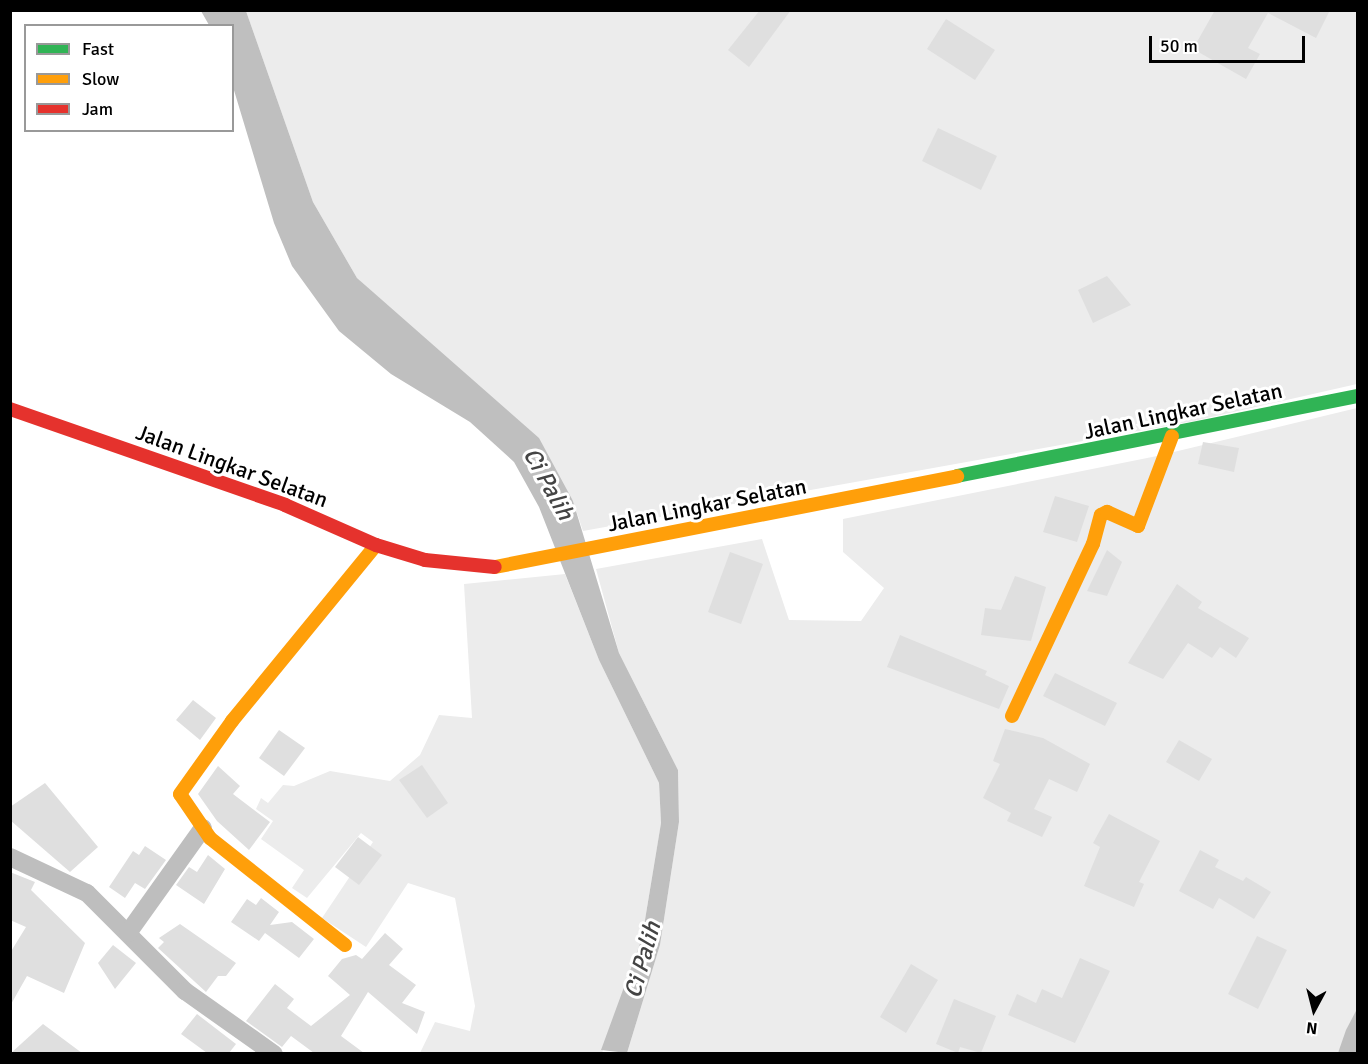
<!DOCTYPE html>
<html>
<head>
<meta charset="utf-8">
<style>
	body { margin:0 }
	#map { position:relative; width:1368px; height:1064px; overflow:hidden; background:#fff; font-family:Signika,sans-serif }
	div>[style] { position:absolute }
	.green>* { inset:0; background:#ececec }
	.water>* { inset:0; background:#bfbfbf }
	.building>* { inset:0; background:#dfdfdf }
	.street>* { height:18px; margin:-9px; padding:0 9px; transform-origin:9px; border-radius:9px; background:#bebebe }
	.fast>* { height:14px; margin:-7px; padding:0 7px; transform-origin:7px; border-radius:7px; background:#30b455 }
	.slow>* { height:14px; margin:-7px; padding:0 7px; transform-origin:7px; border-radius:7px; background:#ff9f0a }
	.jam>* { height:14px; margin:-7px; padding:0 7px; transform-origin:7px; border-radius:7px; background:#e5322d }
	span { translate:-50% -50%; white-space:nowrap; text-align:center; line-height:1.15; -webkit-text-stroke:6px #fff; paint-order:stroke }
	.street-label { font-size:22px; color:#000 }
	.water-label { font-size:24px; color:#444; font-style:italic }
	.frame { position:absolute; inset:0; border:12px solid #000; pointer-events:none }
	.legend { position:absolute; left:24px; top:24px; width:210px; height:108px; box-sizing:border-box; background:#fff; border:2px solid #999; margin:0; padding:8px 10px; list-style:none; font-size:18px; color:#000 }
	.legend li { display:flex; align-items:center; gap:12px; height:30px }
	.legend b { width:30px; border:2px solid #999 }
	.north { position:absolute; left:1284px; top:980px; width:60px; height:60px; -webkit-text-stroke:4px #fff; paint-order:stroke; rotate:187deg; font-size:16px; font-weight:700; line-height:24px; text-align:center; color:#000 }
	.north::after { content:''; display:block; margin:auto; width:21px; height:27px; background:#000; clip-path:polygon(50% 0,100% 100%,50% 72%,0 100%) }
	.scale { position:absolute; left:1149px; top:36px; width:156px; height:27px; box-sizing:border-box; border:3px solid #000; border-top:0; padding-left:8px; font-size:18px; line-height:21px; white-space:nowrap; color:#000; -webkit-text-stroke:4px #fff; paint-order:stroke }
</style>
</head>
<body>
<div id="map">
	<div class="green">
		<div style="clip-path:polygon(246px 11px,1357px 11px,1357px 384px,1194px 421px,583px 531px,573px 501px,446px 360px,357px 278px,313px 202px)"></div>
		<div style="clip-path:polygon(1357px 408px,1358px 1009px,1338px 1053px,627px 1053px,660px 945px,679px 822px,678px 770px,619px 653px,596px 569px,762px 539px,789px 620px,861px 621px,884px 588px,843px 552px,843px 519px,1157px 456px)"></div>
		<div style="clip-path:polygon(565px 574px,599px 660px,659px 783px,661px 823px,642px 938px,602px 1053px,420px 1053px,435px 1022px,470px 1031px,475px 1006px,455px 898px,408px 883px,366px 947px,322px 918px,373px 842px,361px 833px,307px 898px,292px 888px,304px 870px,261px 839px,273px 821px,256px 809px,261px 798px,268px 803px,283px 785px,294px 786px,330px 771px,390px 781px,420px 755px,439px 715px,472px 718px,464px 584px)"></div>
	</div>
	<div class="water">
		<div style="clip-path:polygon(201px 11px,246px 11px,313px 202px,357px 278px,539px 438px,573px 501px,619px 653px,678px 770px,679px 822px,660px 945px,627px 1053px,601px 1050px,642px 938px,661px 823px,659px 783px,599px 660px,539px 507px,514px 462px,470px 422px,391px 374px,339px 331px,292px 266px,274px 223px,233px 87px,232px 26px,209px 25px)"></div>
		<div style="clip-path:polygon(1357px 1009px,1357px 1053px,1338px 1053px,1346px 1030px)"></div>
	</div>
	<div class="building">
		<div style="clip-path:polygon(760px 10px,791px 10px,749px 67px,728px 50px)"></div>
		<div style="clip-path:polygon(1215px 10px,1330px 10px,1316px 38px,1268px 13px,1248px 48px,1260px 54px,1246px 79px,1193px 49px)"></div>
		<div style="clip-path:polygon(946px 19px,995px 50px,975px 80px,927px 49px)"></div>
		<div style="clip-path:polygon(938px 128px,997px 156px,981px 190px,922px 161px)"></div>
		<div style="clip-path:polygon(1107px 276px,1131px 305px,1093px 323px,1078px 290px)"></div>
		<div style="clip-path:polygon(1203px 442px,1239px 448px,1234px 472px,1198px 464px)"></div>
		<div style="clip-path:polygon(1055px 496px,1089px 506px,1077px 542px,1043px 532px)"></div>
		<div style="clip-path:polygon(1107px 550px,1122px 562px,1107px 596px,1087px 591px)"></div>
		<div style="clip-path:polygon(730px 552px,763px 564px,741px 624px,708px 612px)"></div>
		<div style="clip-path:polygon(1015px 576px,1046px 587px,1031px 641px,981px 635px,985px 608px,1001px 610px)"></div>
		<div style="clip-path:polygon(1177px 584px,1202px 602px,1198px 608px,1249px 638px,1236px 658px,1220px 647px,1212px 658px,1188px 643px,1163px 679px,1128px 663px)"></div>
		<div style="clip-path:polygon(900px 635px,987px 671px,985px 675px,1009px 686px,999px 709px,887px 667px)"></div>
		<div style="clip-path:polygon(1055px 673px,1117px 703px,1105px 726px,1043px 696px)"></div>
		<div style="clip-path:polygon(193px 700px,216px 718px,200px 740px,176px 720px)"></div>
		<div style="clip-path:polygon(1005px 729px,1043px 738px,1090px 764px,1077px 792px,1049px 779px,1034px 809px,1052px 817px,1042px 837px,1007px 821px,1011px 813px,983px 798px,1000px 764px,993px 761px)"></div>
		<div style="clip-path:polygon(279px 730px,305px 748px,284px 776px,259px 758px)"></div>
		<div style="clip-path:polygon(1179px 740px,1212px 759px,1199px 781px,1166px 762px)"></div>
		<div style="clip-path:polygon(422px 765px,448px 803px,427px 818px,399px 780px)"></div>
		<div style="clip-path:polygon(218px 766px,240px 786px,233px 794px,270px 822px,249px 850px,217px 821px,198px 794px)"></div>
		<div style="clip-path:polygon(45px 783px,98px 847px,70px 872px,10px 820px,10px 807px)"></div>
		<div style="clip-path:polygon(1109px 814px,1160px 841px,1139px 882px,1144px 884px,1134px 907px,1084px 886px,1100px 847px,1093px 843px)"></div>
		<div style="clip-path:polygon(358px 837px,382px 855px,359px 885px,335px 867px)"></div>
		<div style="clip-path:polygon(145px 846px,166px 860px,145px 889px,135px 883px,125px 898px,109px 887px,133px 851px,139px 855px)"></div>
		<div style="clip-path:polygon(1200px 850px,1219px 860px,1215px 867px,1243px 881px,1246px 877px,1271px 892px,1254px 919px,1219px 898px,1213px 909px,1179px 891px)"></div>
		<div style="clip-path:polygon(208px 855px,225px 869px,204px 904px,176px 885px,189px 867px,197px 872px)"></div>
		<div style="clip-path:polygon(10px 872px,35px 882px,31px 890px,85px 943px,64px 993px,27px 976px,10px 1006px,10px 953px,26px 927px,10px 920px)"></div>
		<div style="clip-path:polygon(261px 898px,279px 912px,270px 925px,292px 922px,314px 939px,299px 958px,265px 933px,259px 941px,231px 922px,247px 899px,256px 905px)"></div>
		<div style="clip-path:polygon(180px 924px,236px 963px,226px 976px,218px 976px,206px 992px,158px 948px,164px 942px,159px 938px)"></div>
		<div style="clip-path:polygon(385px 933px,403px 949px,389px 965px,416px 985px,402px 1003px,425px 1012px,417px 1034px,368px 992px,341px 1036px,364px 1053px,314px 1053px,291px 1036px,282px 1047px,246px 1021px,275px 984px,294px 999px,287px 1008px,311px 1026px,350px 995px,328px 976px,342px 959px,356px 955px,362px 959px)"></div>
		<div style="clip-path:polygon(1257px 936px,1287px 950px,1258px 1009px,1228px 994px)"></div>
		<div style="clip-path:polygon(113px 945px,136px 963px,115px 989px,98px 963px)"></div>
		<div style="clip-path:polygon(1080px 958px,1110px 971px,1075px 1043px,1008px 1015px,1017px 994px,1036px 1003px,1042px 989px,1062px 998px)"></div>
		<div style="clip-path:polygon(911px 964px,938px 980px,906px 1033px,880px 1017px)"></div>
		<div style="clip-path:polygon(954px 999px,996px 1016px,981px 1053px,960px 1047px,958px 1053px,936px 1044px)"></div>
		<div style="clip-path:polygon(197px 1014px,236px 1044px,229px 1053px,207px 1053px,181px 1034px)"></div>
		<div style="clip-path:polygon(43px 1024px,82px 1053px,11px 1053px)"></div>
	</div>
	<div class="street">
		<div style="left:10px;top:857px;width:85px;rotate:25.1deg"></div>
		<div style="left:87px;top:893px;width:139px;rotate:45deg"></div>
		<div style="left:185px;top:991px;width:109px;rotate:35.3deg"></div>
		<div style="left:128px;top:933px;width:129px;rotate:-54.5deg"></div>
	</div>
	<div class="fast">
		<div style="left:957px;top:476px;width:409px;rotate:-11.3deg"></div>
	</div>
	<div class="slow">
		<div style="left:495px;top:567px;width:471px;rotate:-11.1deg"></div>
		<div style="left:1012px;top:716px;width:190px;rotate:-64.8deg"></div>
		<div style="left:1093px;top:544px;width:30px;rotate:-75deg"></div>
		<div style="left:1101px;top:515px;width:7px;rotate:-27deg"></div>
		<div style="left:1107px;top:512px;width:34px;rotate:24deg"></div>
		<div style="left:1138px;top:526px;width:96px;rotate:-69.3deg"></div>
		<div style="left:345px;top:945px;width:172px;rotate:-141.6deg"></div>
		<div style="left:210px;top:838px;width:53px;rotate:-124.3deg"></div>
		<div style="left:180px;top:794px;width:90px;rotate:-54.5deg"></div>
		<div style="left:232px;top:721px;width:227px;rotate:-50.7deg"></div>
	</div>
	<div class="jam">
		<div style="left:10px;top:409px;width:291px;rotate:19.2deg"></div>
		<div style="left:285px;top:505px;width:99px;rotate:23.7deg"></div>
		<div style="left:376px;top:545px;width:51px;rotate:17deg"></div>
		<div style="left:425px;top:560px;width:70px;rotate:5.7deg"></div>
	</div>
	<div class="street-label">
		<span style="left:1183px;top:411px;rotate:-12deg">Jalan Lingkar Selatan</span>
		<span style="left:232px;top:466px;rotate:20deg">Jalan Lingkar Selatan</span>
		<span style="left:707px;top:505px;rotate:-11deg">Jalan Lingkar Selatan</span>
	</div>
	<div class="water-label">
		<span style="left:548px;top:484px;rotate:61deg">Ci Palih</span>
		<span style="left:643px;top:960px;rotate:-74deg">Ci Palih</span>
	</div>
	<div class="frame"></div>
	<ul class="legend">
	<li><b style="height:8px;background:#30b455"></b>Fast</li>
	<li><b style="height:8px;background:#ff9f0a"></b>Slow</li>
	<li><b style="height:8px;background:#e5322d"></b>Jam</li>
	</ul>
	<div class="north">N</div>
	<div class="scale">50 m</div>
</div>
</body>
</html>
